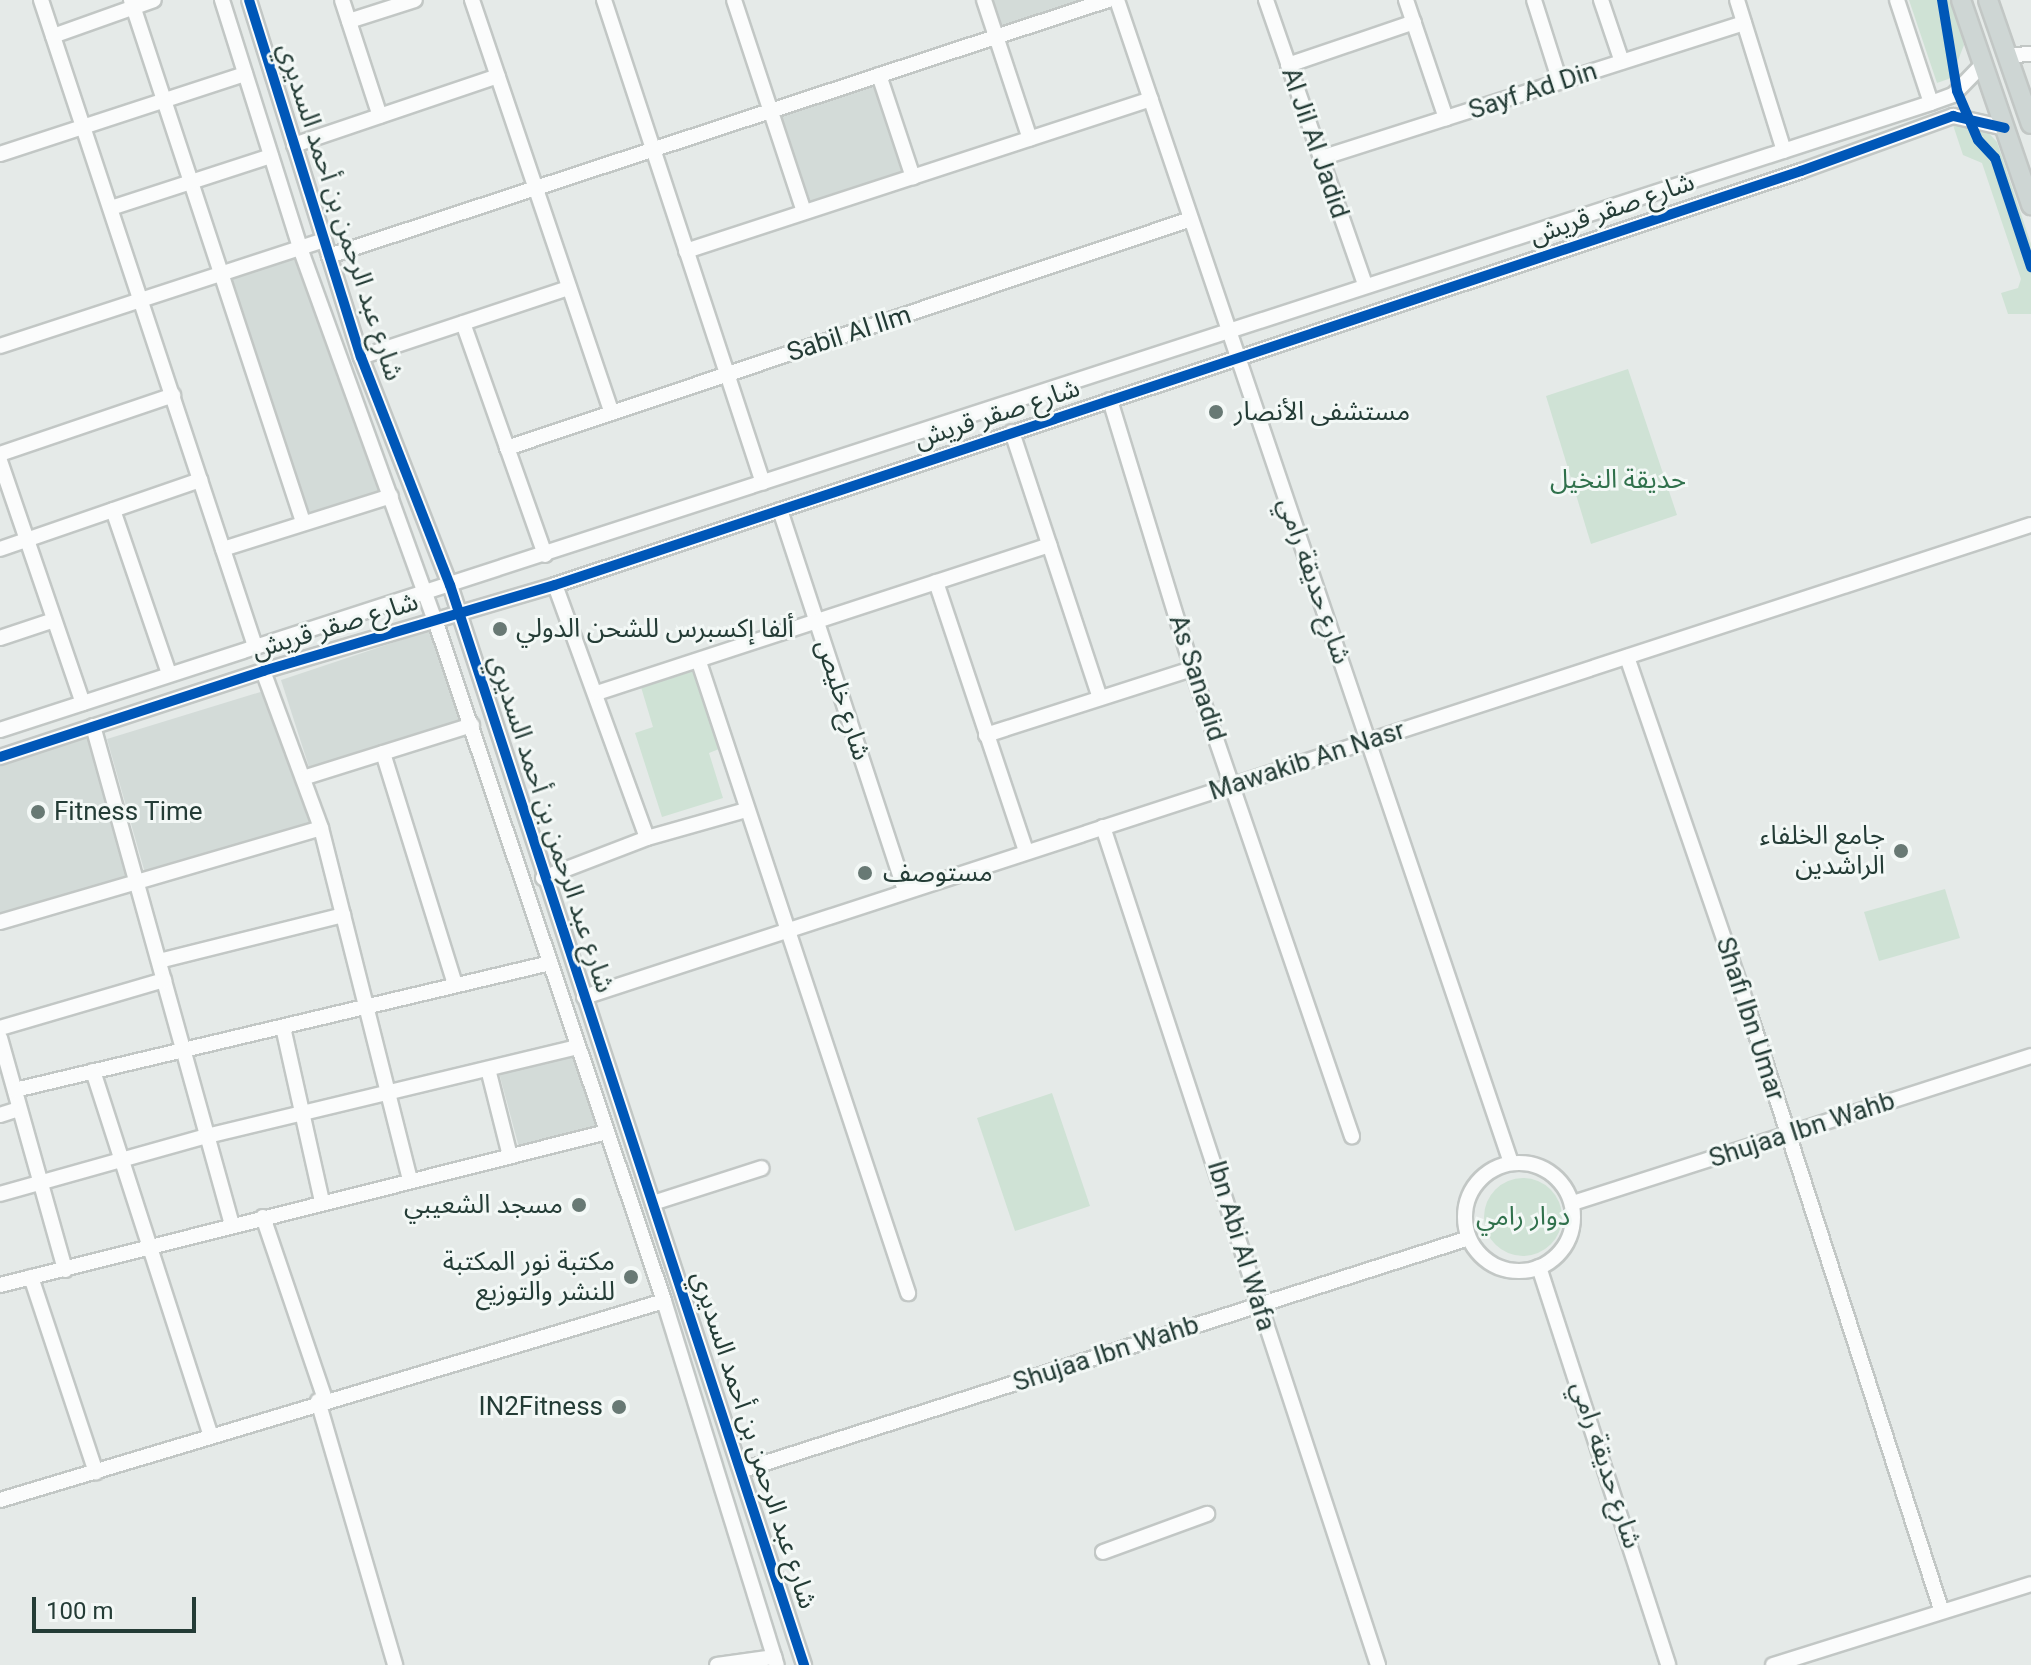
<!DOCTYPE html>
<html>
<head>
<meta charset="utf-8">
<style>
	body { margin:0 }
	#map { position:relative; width:2031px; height:1665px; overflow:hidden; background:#e5eae8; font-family:Roboto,"Noto Sans Arabic",sans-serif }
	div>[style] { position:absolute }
	.built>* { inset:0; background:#d3dbd8 }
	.green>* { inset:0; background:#cfe2d5 }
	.round { border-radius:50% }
	.roads { filter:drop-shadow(2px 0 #c2c7c5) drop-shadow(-2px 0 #c2c7c5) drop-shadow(0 2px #c2c7c5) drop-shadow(0 -2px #c2c7c5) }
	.minor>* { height:14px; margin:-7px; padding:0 7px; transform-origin:7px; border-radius:7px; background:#fbfcfc }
	.minor>.ring { margin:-7px; padding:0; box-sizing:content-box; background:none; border:14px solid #fbfcfc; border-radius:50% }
	.major>* { height:18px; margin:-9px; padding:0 9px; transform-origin:9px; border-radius:9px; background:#ced6d4 }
	.cycleway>* { height:10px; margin:-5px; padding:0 5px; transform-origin:5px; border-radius:5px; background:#0057b8 }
	.dots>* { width:22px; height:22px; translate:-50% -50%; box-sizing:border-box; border:4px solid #f3f8f6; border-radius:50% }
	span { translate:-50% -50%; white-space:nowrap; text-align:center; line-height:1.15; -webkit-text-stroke:6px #f3f8f6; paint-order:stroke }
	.street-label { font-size:26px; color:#243c36 }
	.poi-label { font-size:26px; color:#243c36 }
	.left { translate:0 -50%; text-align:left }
	.right { translate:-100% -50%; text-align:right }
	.park-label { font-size:26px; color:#30714c }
	.scale { position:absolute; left:32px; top:1597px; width:164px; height:36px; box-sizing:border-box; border:4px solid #243c36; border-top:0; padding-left:10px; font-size:24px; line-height:28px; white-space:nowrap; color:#243c36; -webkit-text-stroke:6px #f3f8f6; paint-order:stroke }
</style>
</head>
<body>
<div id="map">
	<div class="built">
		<div style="clip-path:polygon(987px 0,1097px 0,997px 33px)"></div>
		<div style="clip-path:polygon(878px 84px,908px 173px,809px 206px,780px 117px)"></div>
		<div style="clip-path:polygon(299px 252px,385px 494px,305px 519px,223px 277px)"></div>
		<div style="clip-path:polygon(431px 630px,463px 723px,310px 770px,281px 680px)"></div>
		<div style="clip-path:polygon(267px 690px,314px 825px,145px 873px,107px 739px)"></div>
		<div style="clip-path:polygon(91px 734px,131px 874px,0 916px,0 766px)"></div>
		<div style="clip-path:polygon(576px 1052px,601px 1128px,520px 1151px,499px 1073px)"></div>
	</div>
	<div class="green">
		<div style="clip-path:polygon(1909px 0,1953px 0,1964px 45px,1951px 78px,1937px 83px)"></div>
		<div style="clip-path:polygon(1952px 122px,1983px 127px,1997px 142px,2031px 244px,2031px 314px,2008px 314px,2001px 293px,2018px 288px,2021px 279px,1982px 163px,1963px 155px)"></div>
		<div style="clip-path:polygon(1628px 369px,1677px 515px,1591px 544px,1546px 396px)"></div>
		<div style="clip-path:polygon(694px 670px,719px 749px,709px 753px,723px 798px,662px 817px,635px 733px,653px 727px,641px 687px)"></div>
		<div style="clip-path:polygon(1945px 889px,1960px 938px,1879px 961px,1864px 912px)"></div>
		<div style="clip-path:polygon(1052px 1093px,1090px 1206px,1015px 1231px,977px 1118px)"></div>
		<div class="round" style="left:1484px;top:1178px;width:78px;height:78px"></div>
	</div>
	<div class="roads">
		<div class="minor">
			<div style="left:41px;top:0;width:681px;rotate:71.67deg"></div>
			<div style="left:131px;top:0;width:550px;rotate:71.76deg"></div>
			<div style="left:222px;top:0;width:260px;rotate:72.5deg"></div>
			<div style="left:300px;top:248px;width:396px;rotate:70.1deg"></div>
			<div style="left:435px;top:620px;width:718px;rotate:71.41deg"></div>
			<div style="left:664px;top:1301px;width:381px;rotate:72.8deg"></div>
			<div style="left:249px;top:0;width:374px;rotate:72.6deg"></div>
			<div style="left:361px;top:357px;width:245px;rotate:68.7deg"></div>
			<div style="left:450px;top:585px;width:1137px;rotate:71.85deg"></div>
			<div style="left:342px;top:0;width:122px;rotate:71.9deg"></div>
			<div style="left:472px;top:0;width:436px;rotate:71.3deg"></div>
			<div style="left:604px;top:0;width:508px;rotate:71.78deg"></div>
			<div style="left:734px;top:0;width:223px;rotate:71.7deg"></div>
			<div style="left:984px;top:0;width:146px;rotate:71.7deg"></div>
			<div style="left:1117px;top:0;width:1228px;rotate:71.28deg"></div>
			<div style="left:1266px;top:0;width:302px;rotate:70.8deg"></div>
			<div style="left:1406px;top:0;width:125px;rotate:71.3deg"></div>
			<div style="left:1534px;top:0;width:86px;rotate:72.4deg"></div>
			<div style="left:1601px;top:0;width:65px;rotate:71.3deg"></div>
			<div style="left:1737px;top:0;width:158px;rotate:72.7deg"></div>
			<div style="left:1897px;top:0;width:108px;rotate:71.7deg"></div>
			<div style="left:349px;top:21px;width:69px;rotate:-17.7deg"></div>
			<div style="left:53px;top:36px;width:107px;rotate:-19.6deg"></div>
			<div style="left:2008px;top:55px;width:23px;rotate:-2deg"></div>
			<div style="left:1288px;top:65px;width:133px;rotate:-18.8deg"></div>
			<div style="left:879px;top:75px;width:108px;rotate:71.6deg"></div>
			<div style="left:294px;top:145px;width:215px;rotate:-18.7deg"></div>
			<div style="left:0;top:154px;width:258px;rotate:-18.1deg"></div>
			<div style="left:1321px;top:158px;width:444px;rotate:-17.7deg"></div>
			<div style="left:111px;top:208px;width:168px;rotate:-18deg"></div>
			<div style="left:686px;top:251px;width:489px;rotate:-18.1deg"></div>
			<div style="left:329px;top:256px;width:820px;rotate:-18.19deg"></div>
			<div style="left:463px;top:323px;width:246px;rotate:70.5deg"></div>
			<div style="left:0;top:346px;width:341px;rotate:-18.1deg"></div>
			<div style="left:361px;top:357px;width:219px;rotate:-18.4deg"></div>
			<div style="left:1110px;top:400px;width:281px;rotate:73deg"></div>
			<div style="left:1192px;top:669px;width:494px;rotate:71.1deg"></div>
			<div style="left:1012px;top:432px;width:280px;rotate:71.7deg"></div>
			<div style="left:507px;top:448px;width:721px;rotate:-18.51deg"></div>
			<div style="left:0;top:454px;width:183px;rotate:-18.8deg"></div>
			<div style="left:0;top:461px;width:256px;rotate:71.1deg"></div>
			<div style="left:113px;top:510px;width:173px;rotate:71.1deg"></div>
			<div style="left:780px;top:510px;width:400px;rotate:71.8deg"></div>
			<div style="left:0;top:549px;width:212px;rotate:-19deg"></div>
			<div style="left:223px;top:549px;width:176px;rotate:-17.5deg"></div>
			<div style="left:936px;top:582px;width:284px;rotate:71.5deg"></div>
			<div style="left:555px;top:585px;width:269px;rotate:70deg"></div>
			<div style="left:0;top:638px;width:57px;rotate:-18.4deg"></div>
			<div style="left:1627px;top:657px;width:372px;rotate:71deg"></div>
			<div style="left:1748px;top:1009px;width:633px;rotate:72.17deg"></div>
			<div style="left:699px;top:662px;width:665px;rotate:71.67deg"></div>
			<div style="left:263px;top:671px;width:167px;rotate:69.7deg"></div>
			<div style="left:321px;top:828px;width:362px;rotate:75.8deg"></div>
			<div style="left:597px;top:693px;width:476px;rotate:-18.1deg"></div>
			<div style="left:93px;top:726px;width:518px;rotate:74.43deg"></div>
			<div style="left:0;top:730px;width:2030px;rotate:-17.99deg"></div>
			<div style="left:1931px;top:103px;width:23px;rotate:-20deg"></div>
			<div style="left:1953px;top:95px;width:43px;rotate:-45.9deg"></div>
			<div style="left:986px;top:735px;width:216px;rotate:-17.8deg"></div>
			<div style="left:383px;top:753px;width:242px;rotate:72.7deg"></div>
			<div style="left:0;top:757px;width:277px;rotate:-18.1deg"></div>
			<div style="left:263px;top:671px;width:304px;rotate:-16.4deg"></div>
			<div style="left:555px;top:585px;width:1313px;rotate:-18.38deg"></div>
			<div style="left:1801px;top:171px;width:162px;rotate:-19.9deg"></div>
			<div style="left:1953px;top:116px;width:53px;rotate:13deg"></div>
			<div style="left:306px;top:777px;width:174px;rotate:-17.4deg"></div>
			<div style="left:1103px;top:827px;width:882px;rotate:71.83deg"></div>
			<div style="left:543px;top:878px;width:111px;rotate:-21deg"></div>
			<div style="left:647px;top:838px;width:103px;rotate:-15.8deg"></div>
			<div style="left:0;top:922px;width:334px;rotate:-16.3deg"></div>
			<div style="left:159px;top:961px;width:190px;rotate:-14deg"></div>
			<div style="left:584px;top:997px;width:1522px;rotate:-18.07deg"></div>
			<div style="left:283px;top:1027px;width:179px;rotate:77.4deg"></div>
			<div style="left:0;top:1028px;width:171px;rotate:-16.3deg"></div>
			<div style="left:0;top:1038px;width:241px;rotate:74.3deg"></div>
			<div style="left:488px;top:1069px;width:90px;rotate:75.8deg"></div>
			<div style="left:93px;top:1071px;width:384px;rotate:72.1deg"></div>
			<div style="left:15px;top:1090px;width:550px;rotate:-13.35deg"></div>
			<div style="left:0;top:1115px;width:20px;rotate:-18deg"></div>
			<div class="ring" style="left:1465px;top:1163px;width:94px;height:94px"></div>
			<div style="left:0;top:1194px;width:215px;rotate:-15.7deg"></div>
			<div style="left:207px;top:1136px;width:381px;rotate:-13.5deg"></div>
			<div style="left:653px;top:1203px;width:114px;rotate:-17.8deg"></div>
			<div style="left:1573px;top:1203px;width:481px;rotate:-17.8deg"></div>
			<div style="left:263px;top:1217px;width:192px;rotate:71.2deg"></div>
			<div style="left:1539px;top:1267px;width:418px;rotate:72deg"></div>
			<div style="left:31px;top:1277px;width:206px;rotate:71.6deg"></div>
			<div style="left:0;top:1285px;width:626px;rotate:-14.15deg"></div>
			<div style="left:318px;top:1401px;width:275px;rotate:73.7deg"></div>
			<div style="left:743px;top:1470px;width:762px;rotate:-17.72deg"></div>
			<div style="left:0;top:1500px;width:693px;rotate:-16.68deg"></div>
			<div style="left:1103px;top:1552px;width:111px;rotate:-20.1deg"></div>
			<div style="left:717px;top:1665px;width:58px;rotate:-8deg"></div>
			<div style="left:1773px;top:1665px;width:270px;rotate:-17.4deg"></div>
		</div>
		<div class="major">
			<div style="left:1961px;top:0;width:217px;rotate:71.1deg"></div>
			<div style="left:1988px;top:0;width:131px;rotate:70.9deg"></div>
		</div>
	</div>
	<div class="cycleway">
		<div style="left:249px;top:0;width:374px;rotate:72.6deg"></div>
		<div style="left:361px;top:357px;width:245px;rotate:68.7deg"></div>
		<div style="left:450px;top:585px;width:1137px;rotate:71.85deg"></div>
		<div style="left:1942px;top:0;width:92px;rotate:80.6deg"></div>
		<div style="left:1957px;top:91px;width:53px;rotate:66.8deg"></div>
		<div style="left:1978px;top:140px;width:25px;rotate:47deg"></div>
		<div style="left:1995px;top:158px;width:115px;rotate:71.7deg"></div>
		<div style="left:0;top:757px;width:277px;rotate:-18.1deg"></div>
		<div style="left:263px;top:671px;width:304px;rotate:-16.4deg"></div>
		<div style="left:555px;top:585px;width:1313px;rotate:-18.38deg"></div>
		<div style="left:1801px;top:171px;width:162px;rotate:-19.9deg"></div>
		<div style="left:1953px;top:116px;width:53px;rotate:13deg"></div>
	</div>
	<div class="dots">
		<div style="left:1216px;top:412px;background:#687974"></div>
		<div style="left:500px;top:629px;background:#687974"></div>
		<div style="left:38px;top:812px;background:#687974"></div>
		<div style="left:1901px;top:851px;background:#687974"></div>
		<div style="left:865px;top:873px;background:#687974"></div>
		<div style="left:579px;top:1205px;background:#687974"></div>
		<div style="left:631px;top:1277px;background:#687974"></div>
		<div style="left:619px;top:1407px;background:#687974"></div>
	</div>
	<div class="street-label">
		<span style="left:1533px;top:91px;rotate:-18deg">Sayf Ad Din</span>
		<span style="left:1315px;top:143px;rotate:71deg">Al Jil Al Jadid</span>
		<span style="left:1612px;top:209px;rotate:-19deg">شارع صقر قريش</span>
		<span style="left:340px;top:212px;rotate:72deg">شارع عبد الرحمن بن أحمد السديري</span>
		<span style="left:849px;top:334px;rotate:-18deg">Sabil Al llm</span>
		<span style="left:997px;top:414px;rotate:-18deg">شارع صقر قريش</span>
		<span style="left:1314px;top:581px;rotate:71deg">شارع حديقة رامي</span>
		<span style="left:335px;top:626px;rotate:-17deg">شارع صقر قريش</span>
		<span style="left:1197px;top:678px;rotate:72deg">As Sanadid</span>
		<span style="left:843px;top:700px;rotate:72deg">شارع خليص</span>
		<span style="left:1307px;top:761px;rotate:-18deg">Mawakib An Nasr</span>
		<span style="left:551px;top:824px;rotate:72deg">شارع عبد الرحمن بن أحمد السديري</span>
		<span style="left:1750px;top:1019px;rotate:72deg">Shafi Ibn Umar</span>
		<span style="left:1802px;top:1130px;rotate:-18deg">Shujaa Ibn Wahb</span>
		<span style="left:1241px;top:1246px;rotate:73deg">Ibn Abi Al Wafa</span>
		<span style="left:1106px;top:1354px;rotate:-18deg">Shujaa Ibn Wahb</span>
		<span style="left:754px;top:1440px;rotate:72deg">شارع عبد الرحمن بن أحمد السديري</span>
		<span style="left:1606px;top:1465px;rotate:72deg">شارع حديقة رامي</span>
	</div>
	<div class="poi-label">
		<span class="left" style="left:1234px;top:412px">مستشفى الأنصار</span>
		<span class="left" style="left:516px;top:629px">ألفا إكسبرس للشحن الدولي</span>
		<span class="left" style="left:54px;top:812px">Fitness Time</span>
		<span class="right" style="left:1885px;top:851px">جامع الخلفاء<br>الراشدين</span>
		<span class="left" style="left:883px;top:873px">مستوصف</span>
		<span class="right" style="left:563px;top:1205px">مسجد الشعيبي</span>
		<span class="right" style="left:615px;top:1277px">مكتبة نور المكتبة<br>للنشر والتوزيع</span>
		<span class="right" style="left:603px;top:1407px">IN2Fitness</span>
	</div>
	<div class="park-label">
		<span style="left:1618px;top:480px">حديقة النخيل</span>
		<span style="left:1523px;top:1217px">دوار رامي</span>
	</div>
	<div class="scale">100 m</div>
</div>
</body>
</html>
